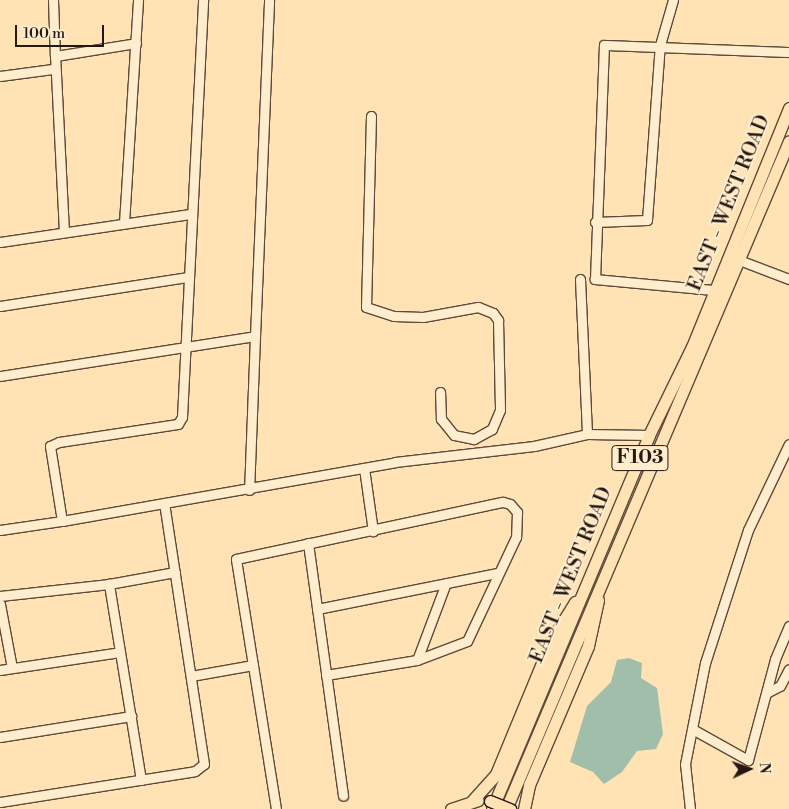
<!DOCTYPE html>
<html>
<head>
<meta charset="utf-8">
<style>
	body { margin:0 }
	#map { position:relative; width:789px; height:809px; overflow:hidden; background:#ffe3b4; font-family:"Libre Bodoni",serif }
	div>[style] { position:absolute }
	.water>* { inset:0; background:#a1beaa }
	.roads { filter:drop-shadow(1px 0 #5c4a3a) drop-shadow(-1px 0 #5c4a3a) drop-shadow(0 1px #5c4a3a) drop-shadow(0 -1px #5c4a3a) }
	.minor>* { height:9px; margin:-4.5px; padding:0 4.5px; transform-origin:4.5px; border-radius:4.5px; background:#ffedce }
	.major>* { height:11px; margin:-5.5px; padding:0 5.5px; transform-origin:5.5px; border-radius:5.5px; background:#ffe3b4 }
	.bridges { filter:drop-shadow(1px 0 #251712) drop-shadow(-1px 0 #251712) drop-shadow(0 1px #251712) drop-shadow(0 -1px #251712) }
	.major-bridge>* { height:11px; margin:-5.5px; padding:0 5.5px; transform-origin:5.5px; border-radius:5.5px; background:#ffe3b4 }
	span { translate:-50% -50%; white-space:nowrap; text-align:center; line-height:1.15; -webkit-text-stroke:4px #ffedce; paint-order:stroke }
	.shield-label span { padding:1px 4px; background:#ffedce; border:1px solid; border-radius:4px; -webkit-text-stroke-width:0 }
	.shield-label { font-size:19px; color:#251712; font-weight:700 }
	.street-label { font-size:20px; color:#251712 }
	.north { position:absolute; left:724px; top:744px; width:50px; height:50px; -webkit-text-stroke:4px #ffedce; paint-order:stroke; rotate:87deg; font-size:14px; font-weight:700; line-height:20px; text-align:center; color:#251712 }
	.north::after { content:''; display:block; margin:auto; width:18px; height:22px; background:#251712; clip-path:polygon(50% 0,100% 100%,50% 72%,0 100%) }
	.scale { position:absolute; left:15px; top:25px; width:89px; height:22px; box-sizing:border-box; border:2px solid #251712; border-top:0; padding-left:6px; font-size:15px; line-height:18px; white-space:nowrap; color:#251712; -webkit-text-stroke:4px #ffedce; paint-order:stroke }
</style>
</head>
<body>
<div id="map">
	<div class="water">
		<div style="clip-path:polygon(629px 658px,642px 663px,641px 678px,657px 688px,663px 734px,656px 749px,637px 751px,622px 772px,604px 784px,593px 772px,570px 762px,587px 706px,611px 682px,617px 660px)"></div>
	</div>
	<div class="roads">
		<div class="minor">
			<div style="left:53px;top:0;width:56px;rotate:88deg"></div>
			<div style="left:0;top:76px;width:53px;rotate:-7.5deg"></div>
			<div style="left:371px;top:116px;width:191px;rotate:91.5deg"></div>
			<div style="left:366px;top:307px;width:29px;rotate:18deg"></div>
			<div style="left:394px;top:316px;width:29px;rotate:2deg"></div>
			<div style="left:423px;top:317px;width:56px;rotate:-10.3deg"></div>
			<div style="left:478px;top:307px;width:16px;rotate:22deg"></div>
			<div style="left:493px;top:313px;width:9px;rotate:54deg"></div>
			<div style="left:498px;top:320px;width:90px;rotate:88.7deg"></div>
			<div style="left:500px;top:410px;width:21px;rotate:113deg"></div>
			<div style="left:492px;top:429px;width:21px;rotate:151deg"></div>
			<div style="left:474px;top:439px;width:20px;rotate:-169deg"></div>
			<div style="left:454px;top:435px;width:21px;rotate:-129deg"></div>
			<div style="left:441px;top:419px;width:27px;rotate:-92deg"></div>
			<div style="left:595px;top:222px;width:52px;rotate:-2.2deg"></div>
			<div style="left:647px;top:220px;width:175px;rotate:-85.8deg"></div>
			<div style="left:660px;top:45px;width:47px;rotate:-73.9deg"></div>
			<div style="left:124px;top:223px;width:223px;rotate:-86.4deg"></div>
			<div style="left:64px;top:232px;width:176px;rotate:-92.9deg"></div>
			<div style="left:55px;top:56px;width:82px;rotate:-9.1deg"></div>
			<div style="left:0;top:242px;width:192px;rotate:-8.4deg"></div>
			<div style="left:739px;top:260px;width:53px;rotate:20.8deg"></div>
			<div style="left:580px;top:279px;width:155px;rotate:87.4deg"></div>
			<div style="left:587px;top:434px;width:62px;rotate:0.9deg"></div>
			<div style="left:713px;top:290px;width:119px;rotate:-174.7deg"></div>
			<div style="left:595px;top:279px;width:234px;rotate:-87.8deg"></div>
			<div style="left:604px;top:45px;width:185px;rotate:2.2deg"></div>
			<div style="left:0;top:306px;width:189px;rotate:-8.8deg"></div>
			<div style="left:255px;top:336px;width:336px;rotate:-87.6deg"></div>
			<div style="left:0;top:376px;width:258px;rotate:-8.9deg"></div>
			<div style="left:255px;top:336px;width:154px;rotate:92.2deg"></div>
			<div style="left:364px;top:468px;width:64px;rotate:81.9deg"></div>
			<div style="left:62px;top:521px;width:338px;rotate:-10deg"></div>
			<div style="left:395px;top:462px;width:140px;rotate:-6.6deg"></div>
			<div style="left:534px;top:446px;width:54px;rotate:-12.8deg"></div>
			<div style="left:0;top:530px;width:63px;rotate:-8.3deg"></div>
			<div style="left:62px;top:521px;width:76px;rotate:-99.1deg"></div>
			<div style="left:50px;top:446px;width:10px;rotate:-24deg"></div>
			<div style="left:59px;top:442px;width:120px;rotate:-8.6deg"></div>
			<div style="left:178px;top:424px;width:8px;rotate:-60deg"></div>
			<div style="left:182px;top:417px;width:418px;rotate:-87.1deg"></div>
			<div style="left:308px;top:543px;width:255px;rotate:82.1deg"></div>
			<div style="left:0;top:596px;width:110px;rotate:-6.3deg"></div>
			<div style="left:0;top:604px;width:65px;rotate:79.4deg"></div>
			<div style="left:317px;top:609px;width:184px;rotate:-11.3deg"></div>
			<div style="left:0;top:670px;width:121px;rotate:-8.5deg"></div>
			<div style="left:326px;top:675px;width:92px;rotate:-9.4deg"></div>
			<div style="left:417px;top:660px;width:82px;rotate:-69.4deg"></div>
			<div style="left:191px;top:676px;width:63px;rotate:-10.1deg"></div>
			<div style="left:768px;top:692px;width:13px;rotate:-27deg"></div>
			<div style="left:780px;top:686px;width:19px;rotate:-62deg"></div>
			<div style="left:694px;top:730px;width:62px;rotate:29.1deg"></div>
			<div style="left:748px;top:760px;width:105px;rotate:-75deg"></div>
			<div style="left:775px;top:659px;width:36px;rotate:-67deg"></div>
			<div style="left:0;top:737px;width:133px;rotate:-9.1deg"></div>
			<div style="left:141px;top:780px;width:199px;rotate:-99.3deg"></div>
			<div style="left:109px;top:584px;width:67px;rotate:-10.3deg"></div>
			<div style="left:0;top:802px;width:197px;rotate:-9deg"></div>
			<div style="left:195px;top:771px;width:11px;rotate:-38deg"></div>
			<div style="left:204px;top:764px;width:263px;rotate:-98.7deg"></div>
			<div style="left:276px;top:809px;width:253px;rotate:-99.1deg"></div>
			<div style="left:236px;top:559px;width:273px;rotate:-12.1deg"></div>
			<div style="left:503px;top:502px;width:7px;rotate:16deg"></div>
			<div style="left:510px;top:504px;width:11px;rotate:49deg"></div>
			<div style="left:517px;top:512px;width:25px;rotate:92deg"></div>
			<div style="left:516px;top:537px;width:115px;rotate:115.2deg"></div>
			<div style="left:467px;top:641px;width:53px;rotate:159.2deg"></div>
			<div style="left:690px;top:809px;width:45px;rotate:-96.3deg"></div>
			<div style="left:685px;top:764px;width:103px;rotate:-78.8deg"></div>
			<div style="left:705px;top:663px;width:140px;rotate:-72.1deg"></div>
			<div style="left:748px;top:530px;width:95px;rotate:-64.5deg"></div>
		</div>
		<div class="major">
			<div style="left:472px;top:801px;width:36px;rotate:-48deg"></div>
			<div style="left:496px;top:774px;width:144px;rotate:-67.5deg"></div>
			<div style="left:551px;top:641px;width:46px;rotate:-58.4deg"></div>
			<div style="left:451px;top:809px;width:28px;rotate:-18deg"></div>
			<div style="left:492px;top:809px;width:406px;rotate:-67.2deg"></div>
			<div style="left:649px;top:435px;width:98px;rotate:-64deg"></div>
			<div style="left:692px;top:347px;width:258px;rotate:-67.9deg"></div>
			<div style="left:506px;top:809px;width:725px;rotate:-67.04deg"></div>
			<div style="left:524px;top:809px;width:25px;rotate:-78deg"></div>
			<div style="left:529px;top:785px;width:151px;rotate:-67deg"></div>
			<div style="left:588px;top:646px;width:47px;rotate:-77.7deg"></div>
		</div>
	</div>
	<div class="bridges">
		<div class="major-bridge">
			<div style="left:490px;top:801px;width:22px;rotate:22deg"></div>
		</div>
	</div>
	<div class="shield-label">
		<span style="left:640px;top:458px">F103</span>
	</div>
	<div class="street-label">
		<span style="left:729px;top:203px;rotate:-68deg">EAST - WEST ROAD</span>
		<span style="left:571px;top:575px;rotate:-68deg">EAST - WEST ROAD</span>
	</div>
	<div class="north">N</div>
	<div class="scale">100 m</div>
</div>
</body>
</html>
